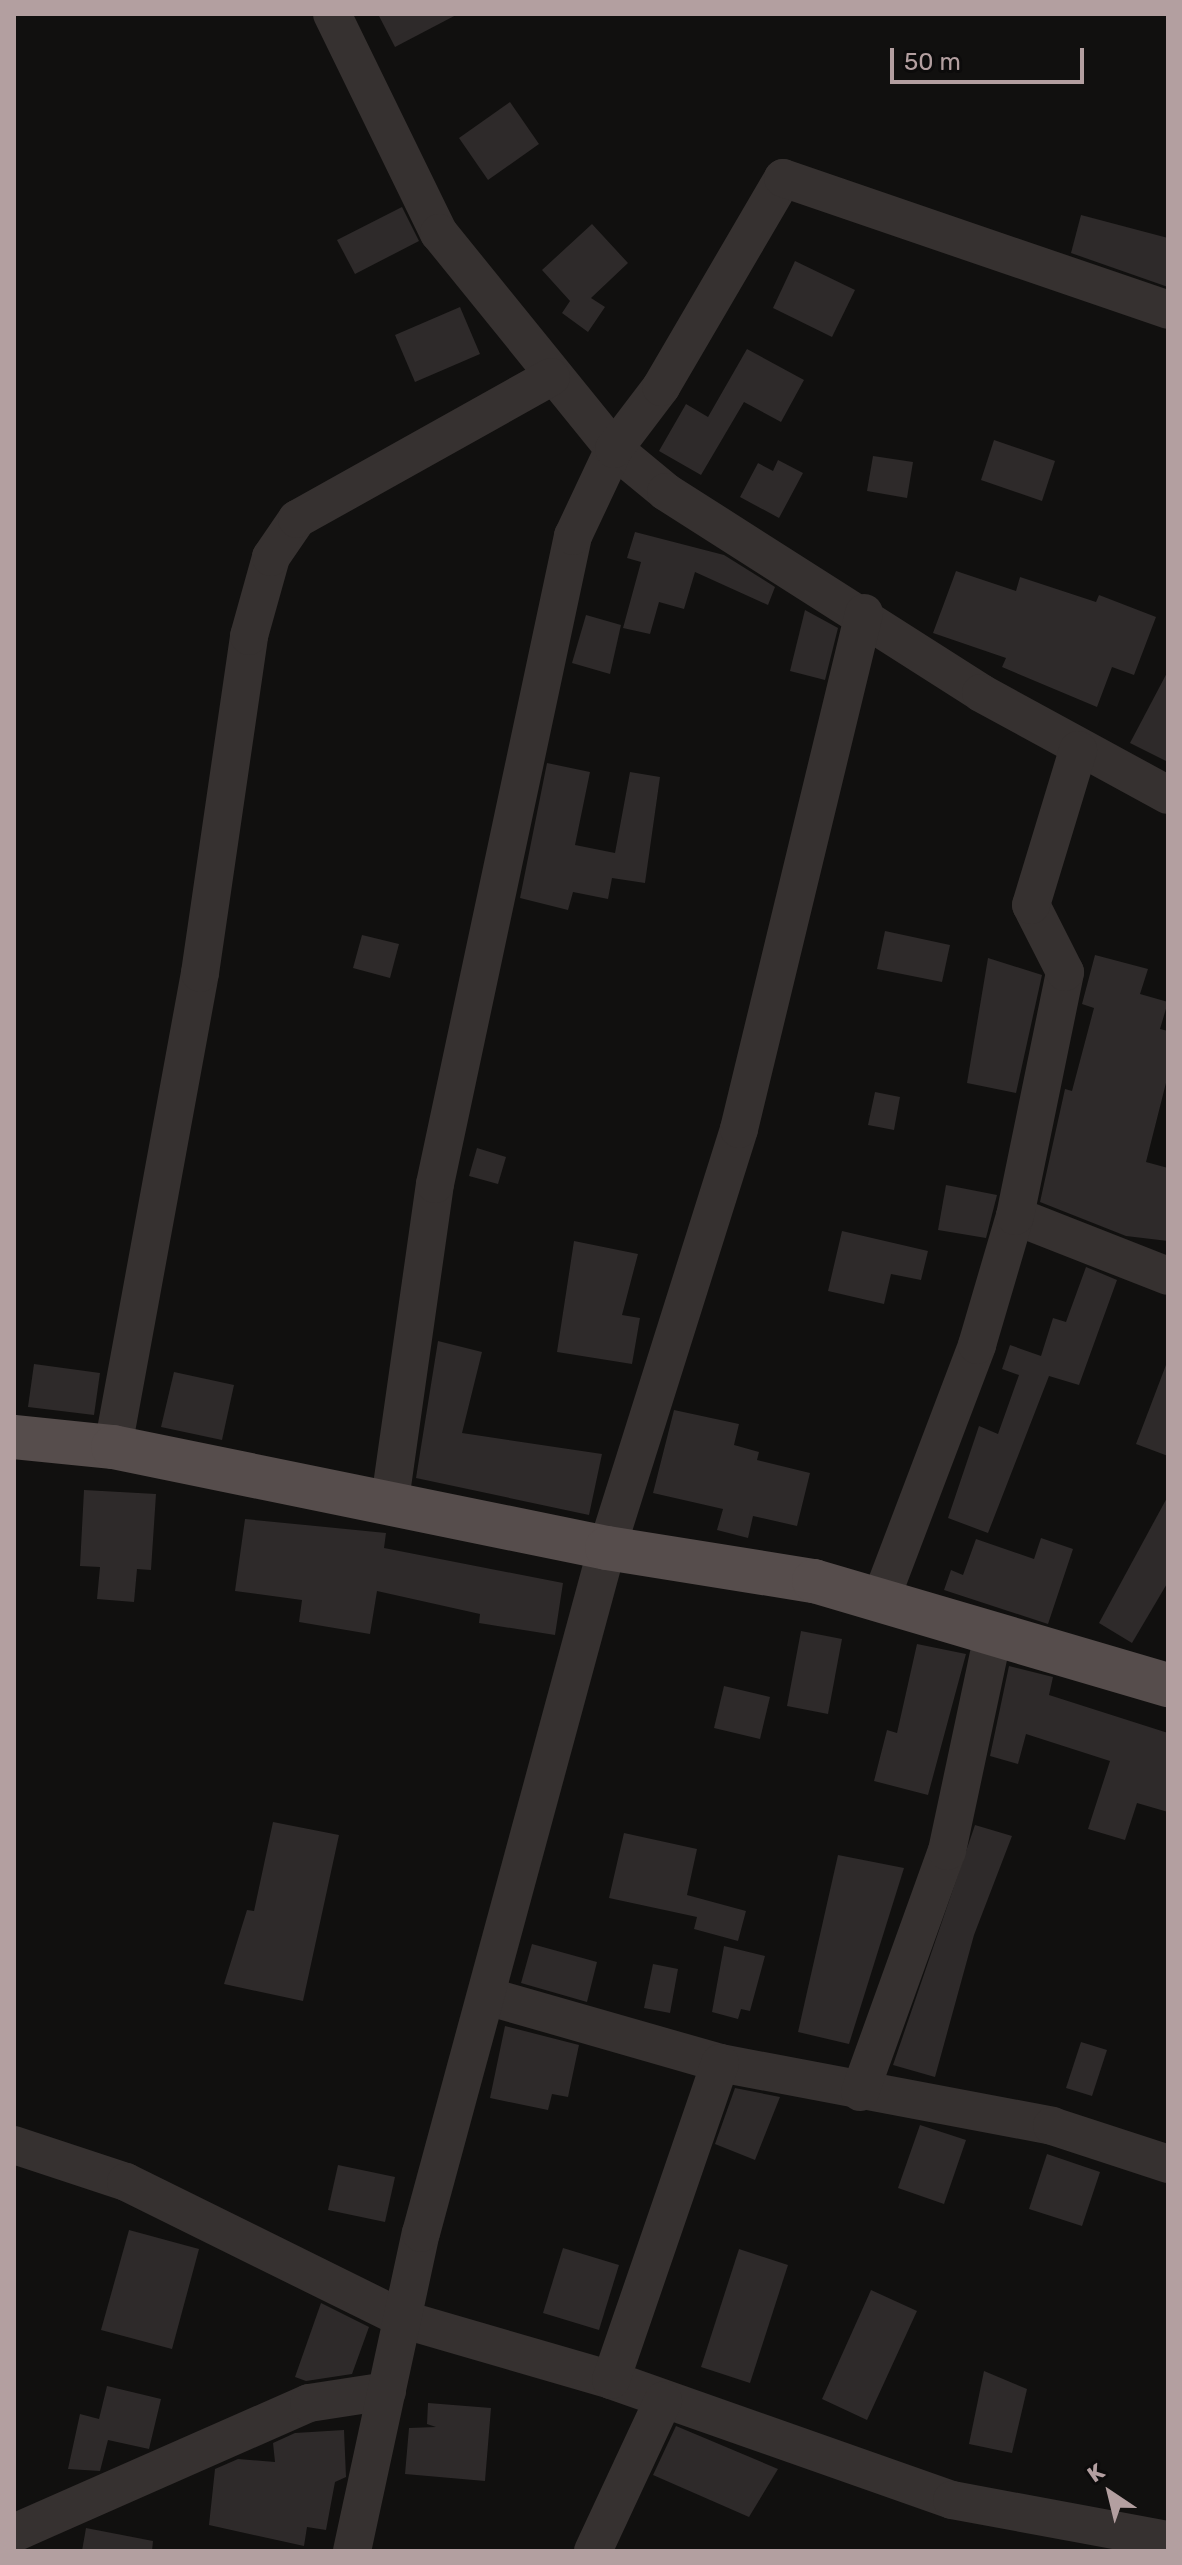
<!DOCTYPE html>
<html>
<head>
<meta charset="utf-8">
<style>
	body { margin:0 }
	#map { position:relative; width:1182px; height:2565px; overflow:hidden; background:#11100f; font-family:Rubik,sans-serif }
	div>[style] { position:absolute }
	.building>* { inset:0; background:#2e2a2a }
	.minor>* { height:38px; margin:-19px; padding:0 19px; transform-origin:19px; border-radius:19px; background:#363130 }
	.major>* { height:44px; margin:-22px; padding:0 22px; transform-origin:22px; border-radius:22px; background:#564d4c }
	span { translate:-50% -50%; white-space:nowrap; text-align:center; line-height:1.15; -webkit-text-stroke:6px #0c0b0b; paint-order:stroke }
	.frame { position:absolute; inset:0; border:16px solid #b39fa0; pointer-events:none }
	.north { position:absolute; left:1070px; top:2453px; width:80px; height:80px; -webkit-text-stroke:6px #0c0b0b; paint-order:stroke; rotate:325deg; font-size:22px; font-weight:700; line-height:32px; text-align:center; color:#b39fa0 }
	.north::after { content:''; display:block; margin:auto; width:28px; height:36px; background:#b39fa0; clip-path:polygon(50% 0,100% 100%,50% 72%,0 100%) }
	.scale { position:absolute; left:890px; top:48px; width:194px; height:36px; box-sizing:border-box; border:4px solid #b39fa0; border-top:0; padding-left:10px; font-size:24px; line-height:28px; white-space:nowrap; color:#b39fa0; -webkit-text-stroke:6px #0c0b0b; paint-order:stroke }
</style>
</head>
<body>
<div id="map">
	<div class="building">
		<div style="clip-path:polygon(378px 14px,458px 14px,395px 47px)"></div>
		<div style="clip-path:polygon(510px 102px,539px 144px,488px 180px,459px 138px)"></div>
		<div style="clip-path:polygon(402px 207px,419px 241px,355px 274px,337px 240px)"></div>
		<div style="clip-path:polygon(1081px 215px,1168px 238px,1168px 287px,1071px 253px)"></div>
		<div style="clip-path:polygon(592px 224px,628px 263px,591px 298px,605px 307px,588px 332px,562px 313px,570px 301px,542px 270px)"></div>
		<div style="clip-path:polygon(795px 261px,855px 290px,832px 337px,773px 308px)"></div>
		<div style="clip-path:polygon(460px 307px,480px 354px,415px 382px,395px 335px)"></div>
		<div style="clip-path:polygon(747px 349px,804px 380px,781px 422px,744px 402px,701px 475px,659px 451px,686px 404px,708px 417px)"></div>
		<div style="clip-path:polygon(994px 440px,1055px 461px,1042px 501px,981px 480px)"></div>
		<div style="clip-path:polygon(873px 456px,913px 462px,907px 498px,867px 491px)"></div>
		<div style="clip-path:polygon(778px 460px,803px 473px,779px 518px,740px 497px,758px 463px,773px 471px)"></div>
		<div style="clip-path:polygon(635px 532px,724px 555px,775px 587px,768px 605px,695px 572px,684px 609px,659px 602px,650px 634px,623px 628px,641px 562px,627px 558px)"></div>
		<div style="clip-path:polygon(956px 571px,1016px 591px,1020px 577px,1096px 602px,1099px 595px,1156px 617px,1134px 675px,1112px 667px,1097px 707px,1002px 667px,1006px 658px,933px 633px)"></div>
		<div style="clip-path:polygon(805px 610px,838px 628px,825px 680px,790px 671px)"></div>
		<div style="clip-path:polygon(586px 615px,621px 625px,610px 674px,572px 663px)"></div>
		<div style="clip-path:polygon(1168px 671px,1168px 762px,1130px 743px)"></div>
		<div style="clip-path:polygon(547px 763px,590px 772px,575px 845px,615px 853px,630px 772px,660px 777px,645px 883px,612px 878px,608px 899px,573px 892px,568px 910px,520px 898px)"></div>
		<div style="clip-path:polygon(885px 931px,950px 945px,942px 982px,877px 969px)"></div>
		<div style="clip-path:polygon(362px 935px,399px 944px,390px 978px,353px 968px)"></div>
		<div style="clip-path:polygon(1095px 955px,1148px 969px,1140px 994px,1168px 1002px,1160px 1029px,1168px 1031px,1168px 1075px,1146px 1162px,1168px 1168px,1168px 1241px,1126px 1236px,1040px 1202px,1065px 1089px,1072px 1091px,1094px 1008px,1082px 1004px)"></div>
		<div style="clip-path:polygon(988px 958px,1042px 975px,1016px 1093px,967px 1083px)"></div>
		<div style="clip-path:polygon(875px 1092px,900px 1097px,894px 1130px,868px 1125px)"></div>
		<div style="clip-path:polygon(477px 1148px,506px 1157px,498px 1184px,469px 1176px)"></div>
		<div style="clip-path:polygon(946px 1185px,997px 1195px,986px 1238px,938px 1230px)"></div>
		<div style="clip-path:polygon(842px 1231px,928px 1251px,921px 1280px,891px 1274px,884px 1304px,828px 1291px)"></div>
		<div style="clip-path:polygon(574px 1241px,638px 1254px,622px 1315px,640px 1318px,632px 1364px,557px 1352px)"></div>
		<div style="clip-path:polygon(1086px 1267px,1117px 1280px,1079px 1385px,1049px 1376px,988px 1533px,948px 1518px,979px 1426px,998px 1434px,1019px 1375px,1002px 1369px,1010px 1345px,1041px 1356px,1053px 1318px,1066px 1322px)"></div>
		<div style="clip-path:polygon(438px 1341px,482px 1352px,462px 1433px,602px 1454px,589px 1515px,416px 1478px)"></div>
		<div style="clip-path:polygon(34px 1364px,100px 1373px,94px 1415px,28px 1407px)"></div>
		<div style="clip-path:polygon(1166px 1365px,1168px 1365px,1168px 1456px,1136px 1444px)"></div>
		<div style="clip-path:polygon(174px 1372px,234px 1385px,222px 1440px,161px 1427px)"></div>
		<div style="clip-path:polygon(674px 1410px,739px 1424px,734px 1445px,759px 1452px,757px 1460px,810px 1473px,797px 1526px,753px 1516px,748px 1538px,717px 1530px,723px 1509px,653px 1493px)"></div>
		<div style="clip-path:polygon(84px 1490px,156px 1494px,151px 1570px,137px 1569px,134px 1602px,97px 1599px,100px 1567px,80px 1566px)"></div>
		<div style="clip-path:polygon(1168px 1496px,1168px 1582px,1132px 1643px,1099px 1623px)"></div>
		<div style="clip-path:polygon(245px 1519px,386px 1533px,384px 1548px,563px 1583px,555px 1635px,479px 1623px,480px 1614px,377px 1591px,370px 1634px,299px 1622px,302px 1600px,235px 1591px)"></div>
		<div style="clip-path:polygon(1041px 1538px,1073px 1549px,1048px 1624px,944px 1590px,951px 1570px,963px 1575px,976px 1539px,1034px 1559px)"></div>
		<div style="clip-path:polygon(801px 1631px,842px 1639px,828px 1714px,787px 1706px)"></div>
		<div style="clip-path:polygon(917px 1644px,966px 1654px,928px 1795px,874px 1781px,887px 1730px,897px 1733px)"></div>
		<div style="clip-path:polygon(1009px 1666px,1053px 1677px,1049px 1695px,1168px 1733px,1168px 1812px,1137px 1803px,1125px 1840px,1088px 1829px,1110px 1761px,1026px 1734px,1018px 1764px,990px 1756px)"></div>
		<div style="clip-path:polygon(724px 1686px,770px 1697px,760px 1739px,714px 1728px)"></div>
		<div style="clip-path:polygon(273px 1822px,339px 1835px,303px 2001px,224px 1984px,247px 1910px,254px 1911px)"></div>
		<div style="clip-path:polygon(975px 1825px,1012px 1836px,974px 1935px,935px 2077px,893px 2065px)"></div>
		<div style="clip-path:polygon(624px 1833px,697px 1849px,687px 1895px,746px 1911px,738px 1941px,694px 1929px,697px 1917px,609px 1898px)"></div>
		<div style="clip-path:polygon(838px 1855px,904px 1868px,849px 2044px,798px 2032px)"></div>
		<div style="clip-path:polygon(532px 1944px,597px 1962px,587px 2002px,521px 1983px)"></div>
		<div style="clip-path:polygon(724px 1946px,765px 1956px,750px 2011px,741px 2009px,738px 2019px,712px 2012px)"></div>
		<div style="clip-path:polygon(653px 1964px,678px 1969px,670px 2013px,644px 2008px)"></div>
		<div style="clip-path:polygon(505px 2026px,579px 2045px,568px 2097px,552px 2094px,548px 2110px,490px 2098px)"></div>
		<div style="clip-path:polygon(1081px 2042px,1107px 2050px,1092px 2096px,1066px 2088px)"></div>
		<div style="clip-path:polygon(735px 2088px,780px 2097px,755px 2160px,715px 2144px)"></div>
		<div style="clip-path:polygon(920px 2125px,966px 2140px,944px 2204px,898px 2188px)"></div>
		<div style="clip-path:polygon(1047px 2154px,1100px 2172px,1082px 2226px,1029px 2209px)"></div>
		<div style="clip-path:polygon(338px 2165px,395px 2177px,385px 2222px,328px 2210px)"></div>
		<div style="clip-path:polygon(129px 2230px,199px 2249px,172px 2349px,101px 2330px)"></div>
		<div style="clip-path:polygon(563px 2248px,619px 2265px,599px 2330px,543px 2313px)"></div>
		<div style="clip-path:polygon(739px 2249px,788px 2265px,750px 2383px,701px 2367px)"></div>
		<div style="clip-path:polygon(871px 2290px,917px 2311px,867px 2420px,822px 2399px)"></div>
		<div style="clip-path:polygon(321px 2303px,369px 2327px,352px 2374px,306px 2381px,295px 2377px)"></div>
		<div style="clip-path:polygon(984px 2371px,1027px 2389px,1012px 2453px,969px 2444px)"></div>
		<div style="clip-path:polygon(107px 2386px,161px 2399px,149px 2449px,108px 2440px,100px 2471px,68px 2469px,80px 2414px,99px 2419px)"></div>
		<div style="clip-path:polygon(428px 2403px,491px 2408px,485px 2481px,405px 2474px,409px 2428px,436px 2427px,427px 2424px)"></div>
		<div style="clip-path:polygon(676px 2426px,778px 2469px,749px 2517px,653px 2475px)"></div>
		<div style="clip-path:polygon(344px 2430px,346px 2477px,335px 2482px,326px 2530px,307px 2527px,304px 2546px,209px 2525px,215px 2469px,238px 2459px,275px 2462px,273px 2443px,295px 2433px)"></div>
		<div style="clip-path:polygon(86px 2528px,153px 2541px,152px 2551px,82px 2551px)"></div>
	</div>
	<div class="minor">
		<div style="left:332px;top:14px;width:244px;rotate:64deg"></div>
		<div style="left:439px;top:233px;width:278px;rotate:51deg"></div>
		<div style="left:614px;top:449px;width:67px;rotate:39.6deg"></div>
		<div style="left:666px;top:492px;width:374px;rotate:32.5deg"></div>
		<div style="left:981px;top:693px;width:213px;rotate:28.6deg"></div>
		<div style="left:1015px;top:1216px;width:164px;rotate:21.4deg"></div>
		<div style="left:113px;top:1447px;width:482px;rotate:-79.6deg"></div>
		<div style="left:200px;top:973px;width:341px;rotate:-81.7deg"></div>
		<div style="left:249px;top:636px;width:82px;rotate:-74.4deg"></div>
		<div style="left:271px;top:557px;width:46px;rotate:-55.6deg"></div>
		<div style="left:297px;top:519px;width:291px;rotate:-29.2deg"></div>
		<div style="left:390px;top:1500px;width:319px;rotate:-81.9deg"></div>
		<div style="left:435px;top:1184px;width:663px;rotate:-77.98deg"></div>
		<div style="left:573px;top:536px;width:96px;rotate:-64.8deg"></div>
		<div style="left:614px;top:449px;width:78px;rotate:-52.8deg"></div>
		<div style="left:661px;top:387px;width:242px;rotate:-59.7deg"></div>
		<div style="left:783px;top:178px;width:407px;rotate:18.9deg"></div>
		<div style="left:880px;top:1601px;width:274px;rotate:-69.2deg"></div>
		<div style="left:977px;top:1345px;width:134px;rotate:-73.6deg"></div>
		<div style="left:1015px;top:1216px;width:249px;rotate:-78.4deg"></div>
		<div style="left:1065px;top:972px;width:75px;rotate:-116.9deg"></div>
		<div style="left:1031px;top:905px;width:162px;rotate:-73.1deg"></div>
		<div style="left:490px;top:1997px;width:239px;rotate:16deg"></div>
		<div style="left:720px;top:2063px;width:338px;rotate:10.7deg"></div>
		<div style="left:1052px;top:2126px;width:122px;rotate:18.1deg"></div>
		<div style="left:860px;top:2092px;width:256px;rotate:-70.2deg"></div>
		<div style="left:947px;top:1851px;width:222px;rotate:-78deg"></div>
		<div style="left:14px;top:2145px;width:118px;rotate:18.3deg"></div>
		<div style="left:126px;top:2182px;width:311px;rotate:26.3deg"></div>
		<div style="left:405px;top:2320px;width:215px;rotate:16.2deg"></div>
		<div style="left:611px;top:2380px;width:361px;rotate:19.4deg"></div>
		<div style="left:952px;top:2500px;width:220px;rotate:10.5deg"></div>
		<div style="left:611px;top:2380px;width:335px;rotate:-71deg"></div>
		<div style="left:14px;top:2533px;width:322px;rotate:-23.8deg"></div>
		<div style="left:309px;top:2403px;width:79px;rotate:-8.7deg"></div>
		<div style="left:352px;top:2551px;width:325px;rotate:-77.8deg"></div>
		<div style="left:421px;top:2233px;width:710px;rotate:-74.81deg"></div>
		<div style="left:607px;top:1548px;width:439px;rotate:-72.5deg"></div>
		<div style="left:739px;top:1129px;width:531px;rotate:-76.38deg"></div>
		<div style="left:593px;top:2551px;width:166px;rotate:-65deg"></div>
	</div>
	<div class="major">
		<div style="left:14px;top:1437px;width:100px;rotate:5.8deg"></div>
		<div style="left:113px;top:1447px;width:504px;rotate:11.56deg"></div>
		<div style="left:607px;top:1548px;width:210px;rotate:9.1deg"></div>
		<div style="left:814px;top:1581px;width:369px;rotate:16.4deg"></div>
	</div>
	<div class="frame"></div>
	<div class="north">K</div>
	<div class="scale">50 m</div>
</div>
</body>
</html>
